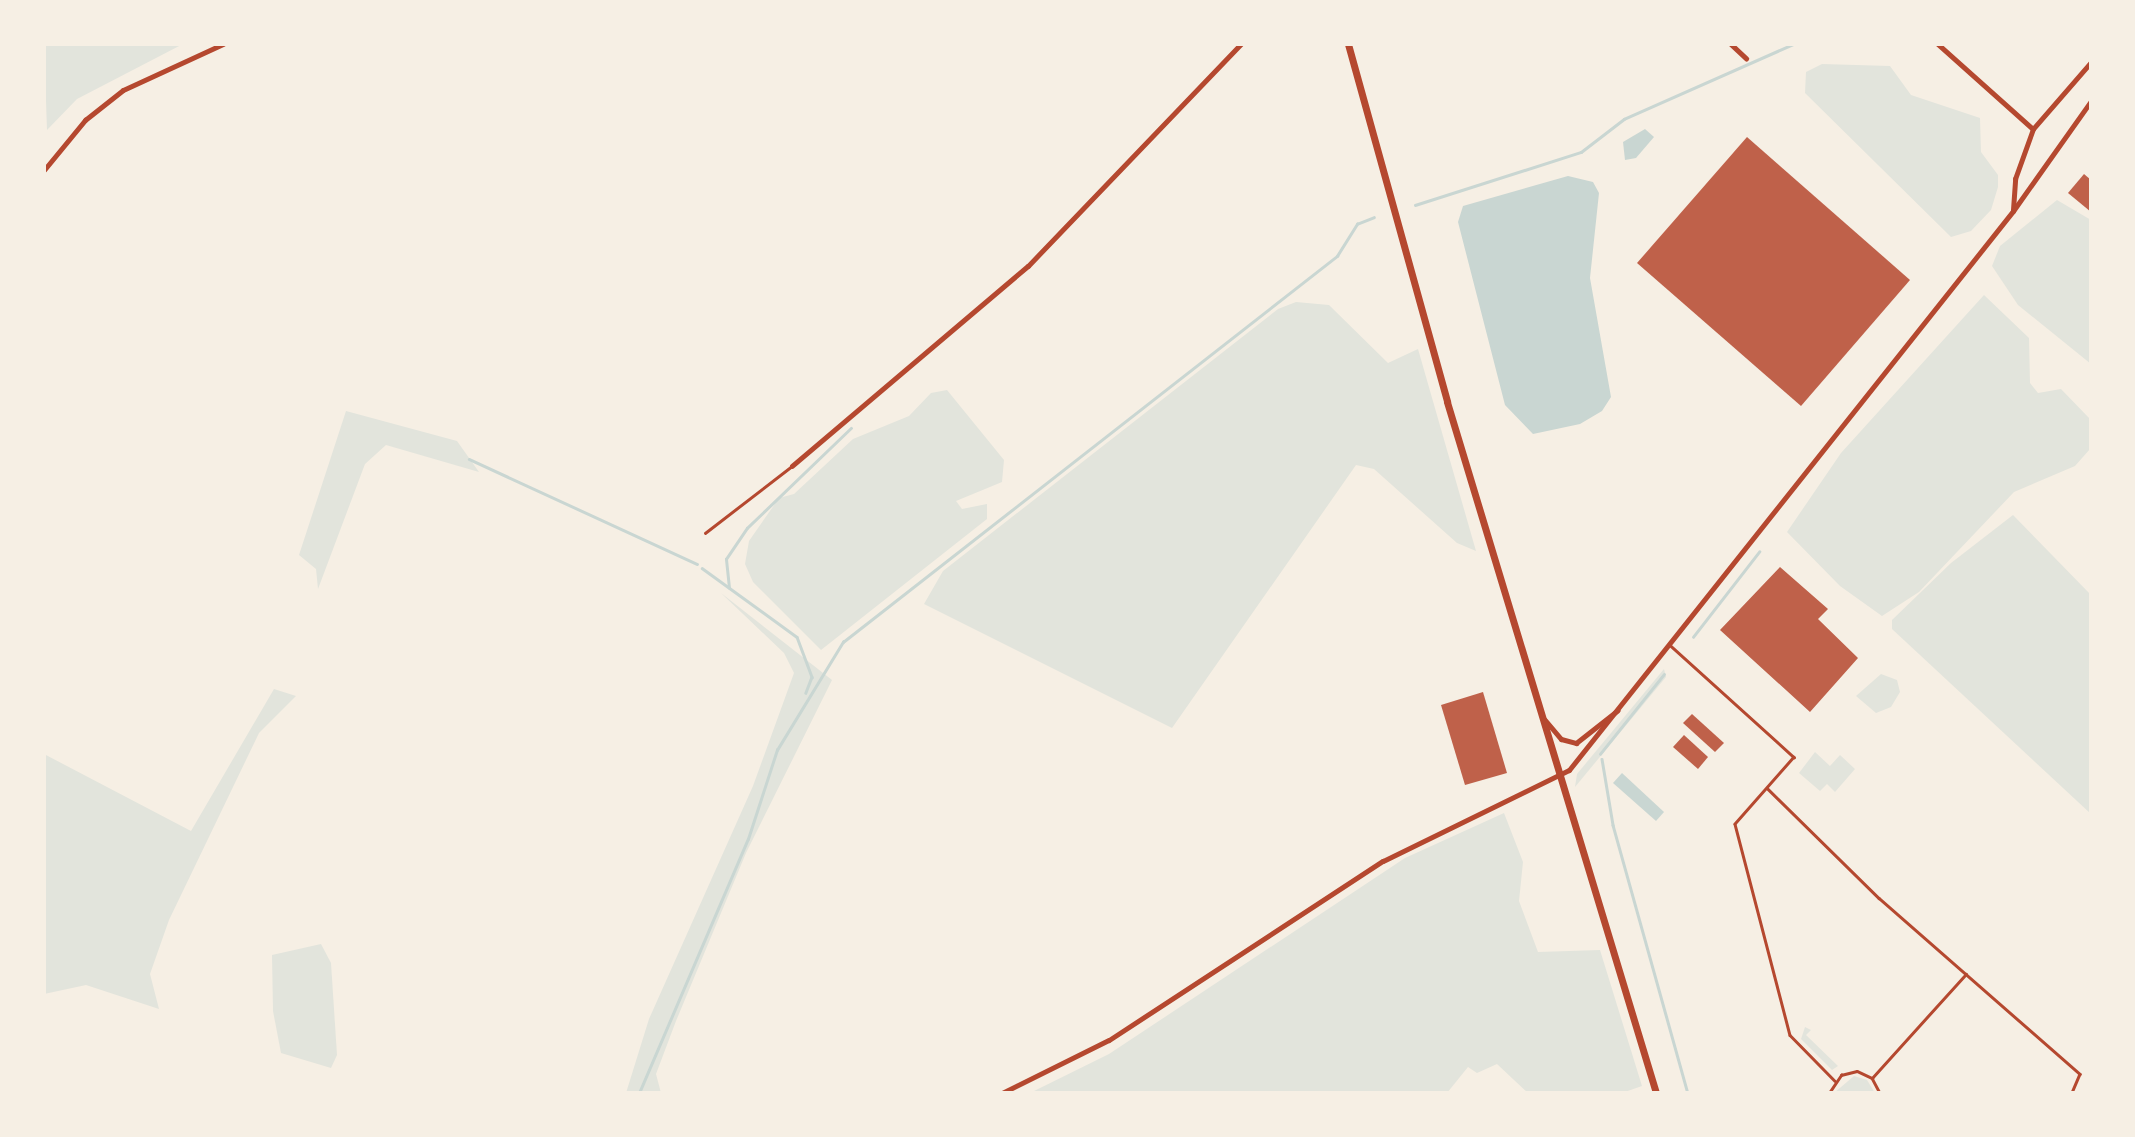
<!DOCTYPE html>
<html>
<head>
<meta charset="utf-8">
<style>
	body { margin:0 }
	#map { position:relative; width:2135px; height:1137px; overflow:hidden; background:#f6efe4; font-family:Georgia,serif }
	div>[style] { position:absolute }
	.green>* { inset:0; background:#e2e4dc }
	.water>* { inset:0; background:#c9d6d2 }
	.stream>* { height:2.5px; margin:-1.25px; padding:0 1.25px; transform-origin:1.25px; border-radius:1.25px; background:#c9d6d2 }
	.building>* { inset:0; background:#bf614a }
	.service>* { height:2.5px; margin:-1.25px; padding:0 1.25px; transform-origin:1.25px; border-radius:1.25px; background:#b5482f }
	.minor>* { height:4.5px; margin:-2.25px; padding:0 2.25px; transform-origin:2.25px; border-radius:2.25px; background:#b5482f }
	.tertiary>* { height:5px; margin:-2.5px; padding:0 2.5px; transform-origin:2.5px; border-radius:2.5px; background:#b5482f }
	.primary>* { height:7px; margin:-3.5px; padding:0 3.5px; transform-origin:3.5px; border-radius:3.5px; background:#b5482f }
	span { translate:-50% -50%; white-space:nowrap; text-align:center; line-height:1.15; -webkit-text-stroke:7px #f6efe4; paint-order:stroke }
	.frame { position:absolute; inset:0; border:46px solid #f6efe4; pointer-events:none }
</style>
</head>
<body>
<div id="map">
	<div class="green">
		<div style="clip-path:polygon(44px 44px,183px 44px,77px 99px,47px 130px)"></div>
		<div style="clip-path:polygon(1822px 64px,1890px 66px,1911px 95px,1980px 118px,1981px 152px,1998px 175px,1998px 187px,1991px 210px,1971px 231px,1951px 237px,1805px 93px,1806px 72px)"></div>
		<div style="clip-path:polygon(2057px 200px,2091px 220px,2091px 364px,2018px 305px,1992px 266px,2000px 246px)"></div>
		<div style="clip-path:polygon(1984px 295px,2029px 338px,2030px 383px,2038px 393px,2061px 389px,2090px 419px,2090px 449px,2075px 466px,2014px 492px,1919px 592px,1882px 616px,1840px 586px,1787px 532px,1841px 453px)"></div>
		<div style="clip-path:polygon(1296px 302px,1329px 305px,1388px 363px,1418px 349px,1476px 551px,1457px 543px,1374px 469px,1356px 465px,1172px 728px,924px 604px,943px 571px,1278px 309px)"></div>
		<div style="clip-path:polygon(947px 390px,1004px 460px,1002px 482px,956px 501px,962px 509px,987px 504px,987px 519px,821px 650px,753px 582px,745px 564px,749px 541px,779px 498px,794px 494px,853px 439px,909px 416px,931px 393px)"></div>
		<div style="clip-path:polygon(346px 411px,457px 441px,479px 472px,386px 445px,365px 464px,318px 589px,316px 569px,299px 555px)"></div>
		<div style="clip-path:polygon(2013px 515px,2091px 595px,2091px 814px,1892px 629px,1892px 620px,1951px 563px)"></div>
		<div style="clip-path:polygon(721px 593px,832px 680px,746px 853px,676px 1021px,656px 1074px,661px 1093px,626px 1093px,649px 1019px,753px 786px,794px 673px,784px 653px)"></div>
		<div style="clip-path:polygon(1664px 669px,1666px 677px,1575px 787px,1577px 774px)"></div>
		<div style="clip-path:polygon(1881px 674px,1897px 680px,1900px 692px,1891px 707px,1876px 713px,1856px 696px)"></div>
		<div style="clip-path:polygon(274px 689px,296px 696px,259px 733px,169px 920px,150px 974px,159px 1009px,86px 985px,44px 994px,44px 754px,191px 831px)"></div>
		<div style="clip-path:polygon(1815px 752px,1830px 766px,1840px 755px,1855px 769px,1835px 792px,1827px 784px,1820px 791px,1799px 773px)"></div>
		<div style="clip-path:polygon(1504px 813px,1523px 862px,1519px 901px,1538px 952px,1600px 950px,1642px 1086px,1622px 1093px,1528px 1093px,1497px 1064px,1477px 1073px,1468px 1067px,1447px 1093px,1030px 1093px,1109px 1054px,1405px 858px)"></div>
		<div style="clip-path:polygon(321px 944px,331px 963px,337px 1055px,331px 1068px,281px 1053px,273px 1011px,272px 955px)"></div>
		<div style="clip-path:polygon(1805px 1027px,1811px 1030px,1806px 1035px,1838px 1066px,1832px 1070px,1801px 1039px)"></div>
		<div style="clip-path:polygon(1854px 1076px,1867px 1080px,1875px 1093px,1834px 1093px)"></div>
	</div>
	<div class="water">
		<div style="clip-path:polygon(1645px 129px,1654px 137px,1636px 158px,1625px 160px,1623px 142px)"></div>
		<div style="clip-path:polygon(1568px 176px,1593px 182px,1599px 193px,1590px 278px,1611px 397px,1602px 411px,1580px 424px,1533px 434px,1505px 405px,1458px 222px,1463px 206px)"></div>
		<div style="clip-path:polygon(1622px 773px,1664px 812px,1656px 821px,1613px 783px)"></div>
	</div>
	<div class="stream">
		<div style="left:1415px;top:205px;width:174px;rotate:-17.7deg"></div>
		<div style="left:1581px;top:152px;width:54px;rotate:-37.5deg"></div>
		<div style="left:1624px;top:119px;width:185px;rotate:-23.9deg"></div>
		<div style="left:469px;top:459px;width:251px;rotate:24.7deg"></div>
		<div style="left:702px;top:568px;width:117px;rotate:36deg"></div>
		<div style="left:797px;top:637px;width:43px;rotate:69.4deg"></div>
		<div style="left:812px;top:677px;width:17px;rotate:111deg"></div>
		<div style="left:729px;top:588px;width:29px;rotate:-96deg"></div>
		<div style="left:726px;top:559px;width:37px;rotate:-56deg"></div>
		<div style="left:747px;top:528px;width:144px;rotate:-43.9deg"></div>
		<div style="left:1693px;top:637px;width:108px;rotate:-52.2deg"></div>
		<div style="left:1600px;top:754px;width:102px;rotate:-51.3deg"></div>
		<div style="left:1602px;top:759px;width:67px;rotate:80.5deg"></div>
		<div style="left:1613px;top:825px;width:278px;rotate:74.4deg"></div>
		<div style="left:639px;top:1093px;width:276px;rotate:-66.8deg"></div>
		<div style="left:748px;top:839px;width:94px;rotate:-72deg"></div>
		<div style="left:777px;top:750px;width:127px;rotate:-58.6deg"></div>
		<div style="left:843px;top:642px;width:627px;rotate:-38deg"></div>
		<div style="left:1337px;top:256px;width:38px;rotate:-58deg"></div>
		<div style="left:1357px;top:224px;width:18px;rotate:-22deg"></div>
	</div>
	<div class="building">
		<div style="clip-path:polygon(1747px 137px,1910px 280px,1801px 406px,1637px 263px)"></div>
		<div style="clip-path:polygon(2084px 174px,2091px 180px,2091px 212px,2068px 193px)"></div>
		<div style="clip-path:polygon(1780px 567px,1828px 609px,1818px 619px,1858px 658px,1810px 712px,1720px 630px)"></div>
		<div style="clip-path:polygon(1483px 692px,1507px 773px,1465px 785px,1441px 705px)"></div>
		<div style="clip-path:polygon(1692px 714px,1724px 743px,1715px 752px,1683px 723px)"></div>
		<div style="clip-path:polygon(1684px 735px,1708px 757px,1698px 769px,1673px 747px)"></div>
	</div>
	<div class="service">
		<div style="left:705px;top:533px;width:110px;rotate:-37.6deg"></div>
		<div style="left:1671px;top:646px;width:166px;rotate:42.1deg"></div>
		<div style="left:1794px;top:757px;width:89px;rotate:131.4deg"></div>
		<div style="left:1735px;top:824px;width:218px;rotate:75.4deg"></div>
		<div style="left:1790px;top:1035px;width:64px;rotate:45.6deg"></div>
		<div style="left:1767px;top:788px;width:157px;rotate:44.5deg"></div>
		<div style="left:1879px;top:898px;width:267px;rotate:41.2deg"></div>
		<div style="left:2080px;top:1074px;width:21px;rotate:113deg"></div>
		<div style="left:1872px;top:1078px;width:140px;rotate:-47.9deg"></div>
		<div style="left:1829px;top:1093px;width:22px;rotate:-56deg"></div>
		<div style="left:1841px;top:1075px;width:16px;rotate:-14deg"></div>
		<div style="left:1857px;top:1071px;width:17px;rotate:25deg"></div>
		<div style="left:1872px;top:1078px;width:17px;rotate:62deg"></div>
	</div>
	<div class="minor">
		<div style="left:1731px;top:44px;width:21px;rotate:43deg"></div>
		<div style="left:1938px;top:44px;width:127px;rotate:41.8deg"></div>
		<div style="left:2013px;top:210px;width:31px;rotate:-86deg"></div>
		<div style="left:2015px;top:179px;width:53px;rotate:-70.2deg"></div>
		<div style="left:2033px;top:129px;width:89px;rotate:-49.1deg"></div>
		<div style="left:792px;top:466px;width:309px;rotate:-40.3deg"></div>
		<div style="left:1028px;top:266px;width:308px;rotate:-46.2deg"></div>
	</div>
	<div class="tertiary">
		<div style="left:44px;top:170px;width:65px;rotate:-50.6deg"></div>
		<div style="left:85px;top:120px;width:48px;rotate:-38.3deg"></div>
		<div style="left:123px;top:90px;width:110px;rotate:-24.7deg"></div>
		<div style="left:1545px;top:720px;width:25px;rotate:50deg"></div>
		<div style="left:1561px;top:739px;width:16px;rotate:15deg"></div>
		<div style="left:1576px;top:743px;width:53px;rotate:-38.2deg"></div>
		<div style="left:1002px;top:1093px;width:119px;rotate:-26.4deg"></div>
		<div style="left:1109px;top:1040px;width:327px;rotate:-33.2deg"></div>
		<div style="left:1383px;top:861px;width:207px;rotate:-26.1deg"></div>
		<div style="left:1569px;top:770px;width:714px;rotate:-51.54deg"></div>
		<div style="left:2013px;top:211px;width:135px;rotate:-54.7deg"></div>
	</div>
	<div class="primary">
		<div style="left:1348px;top:44px;width:371px;rotate:74.5deg"></div>
		<div style="left:1447px;top:402px;width:722px;rotate:73.17deg"></div>
	</div>
	<div class="frame"></div>
</div>
</body>
</html>
